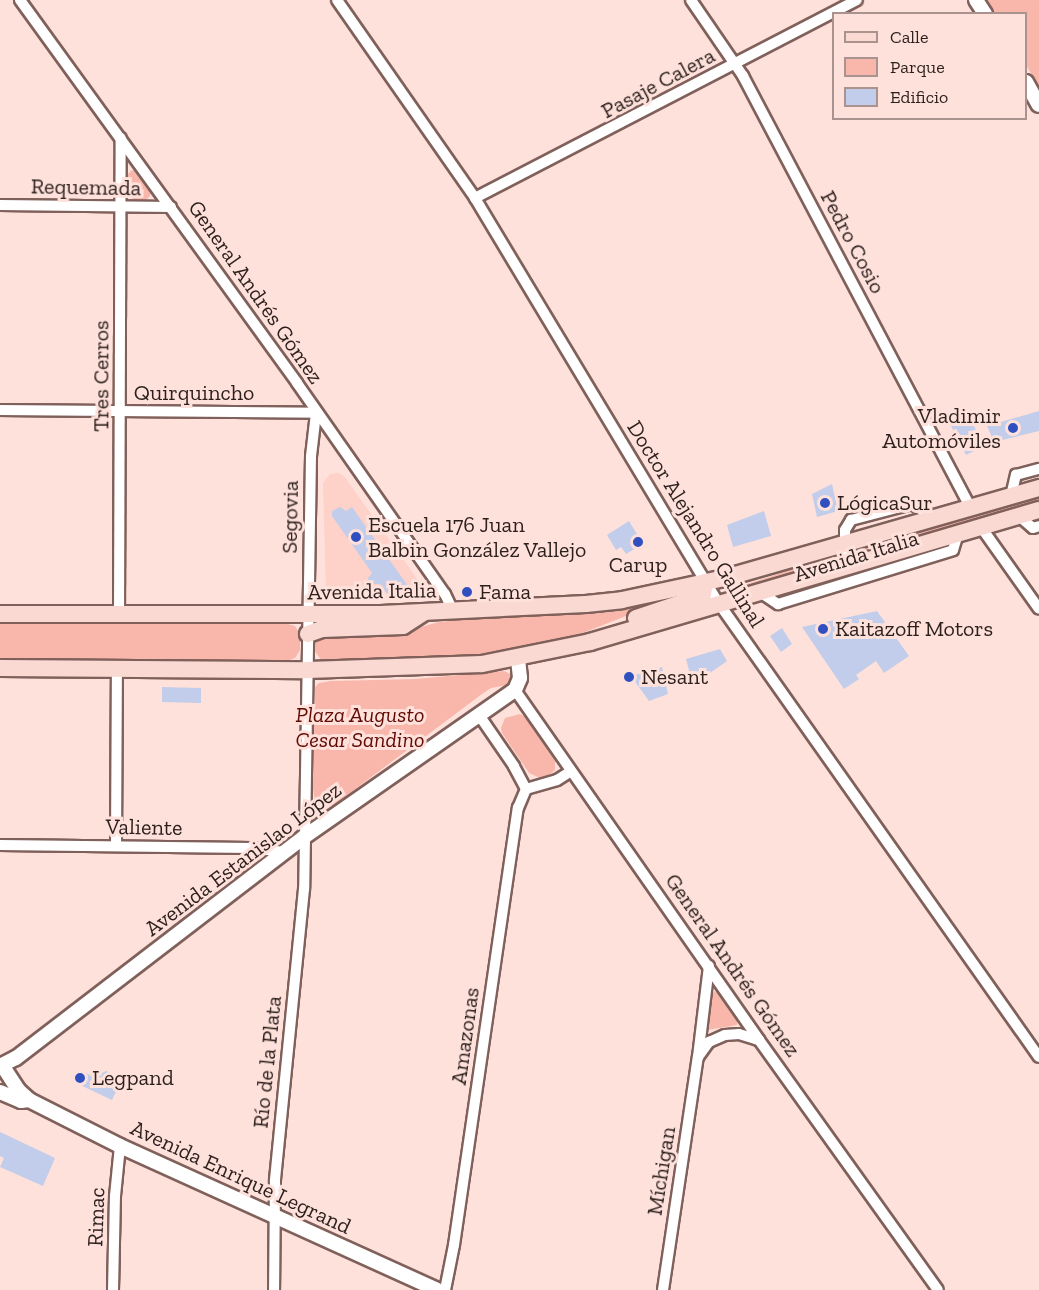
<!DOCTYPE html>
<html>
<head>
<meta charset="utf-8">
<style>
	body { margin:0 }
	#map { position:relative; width:1039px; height:1290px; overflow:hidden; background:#fee1db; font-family:"Zilla Slab",serif }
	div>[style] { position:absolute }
	.built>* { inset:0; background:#fed1c9 }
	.green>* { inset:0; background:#f9b7ab }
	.building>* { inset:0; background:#c1cdea }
	.roads { filter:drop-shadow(2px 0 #80605a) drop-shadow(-2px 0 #80605a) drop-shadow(0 2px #80605a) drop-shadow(0 -2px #80605a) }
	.minor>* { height:10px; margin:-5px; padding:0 5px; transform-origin:5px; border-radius:5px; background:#fff }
	.tertiary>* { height:14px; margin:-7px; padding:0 7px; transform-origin:7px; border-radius:7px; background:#fff }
	.primary>* { height:16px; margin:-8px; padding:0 8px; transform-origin:8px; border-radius:8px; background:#fad9d3 }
	.dots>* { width:16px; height:16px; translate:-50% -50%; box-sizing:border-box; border:3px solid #fee1db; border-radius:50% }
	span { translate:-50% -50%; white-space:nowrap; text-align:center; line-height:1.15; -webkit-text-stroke:6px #fee1db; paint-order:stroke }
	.street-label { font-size:22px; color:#2c1f1c }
	.poi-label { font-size:22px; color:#2c1f1c }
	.right { translate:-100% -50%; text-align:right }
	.left { translate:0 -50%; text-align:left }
	.park-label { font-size:22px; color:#610903; font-style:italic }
	.legend { position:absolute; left:832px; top:12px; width:195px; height:108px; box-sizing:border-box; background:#fee1db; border:2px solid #aa938f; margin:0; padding:8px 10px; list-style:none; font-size:18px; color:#2c1f1c }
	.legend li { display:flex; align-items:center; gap:12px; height:30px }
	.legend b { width:30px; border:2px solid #aa938f }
</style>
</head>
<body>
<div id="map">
	<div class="built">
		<div style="clip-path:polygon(338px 473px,344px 476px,418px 580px,419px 599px,334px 599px,326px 595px,323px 483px,330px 474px)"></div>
	</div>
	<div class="green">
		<div style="clip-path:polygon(986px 0,1039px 0,1039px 87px,1026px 65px,1026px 14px,994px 13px)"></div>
		<div style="clip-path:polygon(132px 170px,137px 171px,151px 191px,150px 196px,146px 200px,134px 200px,129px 195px,128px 174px)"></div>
		<div style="clip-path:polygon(1039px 497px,1039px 502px,854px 555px,852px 549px)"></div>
		<div style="clip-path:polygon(839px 554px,839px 561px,731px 592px,732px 589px)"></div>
		<div style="clip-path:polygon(677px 596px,570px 638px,513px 651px,419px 660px,329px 662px,322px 661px,314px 650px,315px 639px,320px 635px,406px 631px,439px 622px,489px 617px,603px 611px)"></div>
		<div style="clip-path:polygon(0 622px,288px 624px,295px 626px,300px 634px,300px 650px,295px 658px,287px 661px,0 659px)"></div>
		<div style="clip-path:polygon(504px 671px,513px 675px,512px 684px,491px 688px,482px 694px,334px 805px,325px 806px,315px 802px,312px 781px,315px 687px,319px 683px,331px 681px,415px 679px)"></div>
		<div style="clip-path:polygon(520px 714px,525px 717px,555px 761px,555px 770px,547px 777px,540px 778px,529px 773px,502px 733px,501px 728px,505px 718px)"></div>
		<div style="clip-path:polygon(714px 991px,720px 994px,738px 1018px,737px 1025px,707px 1030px,710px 996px)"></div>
	</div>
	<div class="building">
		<div style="clip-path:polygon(966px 410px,984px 446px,966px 455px,948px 420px)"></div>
		<div style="clip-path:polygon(1039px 411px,1039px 431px,994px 442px,987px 426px)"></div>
		<div style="clip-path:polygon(832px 484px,838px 511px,817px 517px,812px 494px)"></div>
		<div style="clip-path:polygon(340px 507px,346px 511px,352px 507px,408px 586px,396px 595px,393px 591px,388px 595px,380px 584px,369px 584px,368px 578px,372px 573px,332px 516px,332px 511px)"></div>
		<div style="clip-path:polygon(764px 511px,771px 536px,733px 547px,727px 525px)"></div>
		<div style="clip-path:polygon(629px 521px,643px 544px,626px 554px,621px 547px,616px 550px,607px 535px)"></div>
		<div style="clip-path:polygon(877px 611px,909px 656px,884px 673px,876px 661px,856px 675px,859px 679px,844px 689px,802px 627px)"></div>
		<div style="clip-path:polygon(782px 628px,792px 644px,781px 652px,770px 636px)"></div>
		<div style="clip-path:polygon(720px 649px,727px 661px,693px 685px,686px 659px)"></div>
		<div style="clip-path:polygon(662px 667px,668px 694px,649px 701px,631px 676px)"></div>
		<div style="clip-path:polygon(162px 687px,201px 688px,201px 703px,162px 702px)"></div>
		<div style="clip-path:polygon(80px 1070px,94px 1077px,106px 1071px,122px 1079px,112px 1100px,74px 1082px,74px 1074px)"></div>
		<div style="clip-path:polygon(0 1132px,55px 1158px,43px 1186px,0 1167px,4px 1158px,0 1156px)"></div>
	</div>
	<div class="roads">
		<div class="minor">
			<div style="left:20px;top:0;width:473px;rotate:54.1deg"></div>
			<div style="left:297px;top:383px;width:258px;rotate:55deg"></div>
			<div style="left:445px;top:594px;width:19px;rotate:65deg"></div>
			<div style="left:337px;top:0;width:241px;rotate:55.1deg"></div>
			<div style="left:475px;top:198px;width:475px;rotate:59deg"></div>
			<div style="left:720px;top:605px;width:553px;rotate:54.79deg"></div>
			<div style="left:691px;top:0;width:92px;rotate:55.6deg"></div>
			<div style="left:743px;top:76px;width:488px;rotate:62.2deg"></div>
			<div style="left:475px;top:198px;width:430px;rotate:-27.4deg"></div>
			<div style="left:0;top:205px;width:171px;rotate:0.7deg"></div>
			<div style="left:0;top:410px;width:316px;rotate:0.5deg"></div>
			<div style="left:316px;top:413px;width:43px;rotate:96.6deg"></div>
			<div style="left:311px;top:456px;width:433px;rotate:90.9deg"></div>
			<div style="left:304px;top:889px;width:294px;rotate:95.7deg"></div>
			<div style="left:275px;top:1182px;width:108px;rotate:90.5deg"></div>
			<div style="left:1011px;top:496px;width:22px;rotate:-77deg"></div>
			<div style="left:1016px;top:475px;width:24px;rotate:-15deg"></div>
			<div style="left:1019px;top:516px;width:18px;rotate:41deg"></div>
			<div style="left:1033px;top:528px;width:6px;rotate:-18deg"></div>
			<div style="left:981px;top:527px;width:100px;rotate:54.7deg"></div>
			<div style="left:852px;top:567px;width:26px;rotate:-106deg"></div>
			<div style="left:845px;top:542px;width:12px;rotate:-90deg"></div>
			<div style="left:845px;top:530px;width:12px;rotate:-59deg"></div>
			<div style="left:851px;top:520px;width:63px;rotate:-14.7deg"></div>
			<div style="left:912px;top:504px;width:27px;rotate:31deg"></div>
			<div style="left:760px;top:592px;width:22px;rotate:34deg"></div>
			<div style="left:778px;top:604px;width:183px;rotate:-17.1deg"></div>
			<div style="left:953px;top:550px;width:17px;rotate:-73deg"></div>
			<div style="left:119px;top:614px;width:476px;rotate:-89.8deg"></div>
			<div style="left:515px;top:690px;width:427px;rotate:55.1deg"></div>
			<div style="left:759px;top:1040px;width:307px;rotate:54.4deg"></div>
			<div style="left:526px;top:789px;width:32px;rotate:-16deg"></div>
			<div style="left:557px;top:780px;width:15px;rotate:-32deg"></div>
			<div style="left:0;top:845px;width:251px;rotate:0.7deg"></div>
			<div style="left:251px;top:848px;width:35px;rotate:7deg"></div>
			<div style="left:116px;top:846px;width:178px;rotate:-89.7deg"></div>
			<div style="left:709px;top:966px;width:92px;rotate:96.9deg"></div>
			<div style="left:698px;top:1057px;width:19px;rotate:-54deg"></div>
			<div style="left:709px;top:1042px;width:17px;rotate:-24deg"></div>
			<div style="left:725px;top:1035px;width:14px;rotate:-4deg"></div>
			<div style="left:739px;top:1034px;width:21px;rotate:17deg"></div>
			<div style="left:113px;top:1290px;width:94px;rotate:-88.8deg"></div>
			<div style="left:115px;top:1196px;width:50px;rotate:-84.3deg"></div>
			<div style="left:445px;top:1290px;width:46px;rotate:-78.7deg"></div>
			<div style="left:454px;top:1245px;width:442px;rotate:-81.7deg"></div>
			<div style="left:518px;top:808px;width:21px;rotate:-67deg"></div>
			<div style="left:526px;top:789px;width:26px;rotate:-118deg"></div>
			<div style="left:514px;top:766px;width:62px;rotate:-124.5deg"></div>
			<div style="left:663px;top:1290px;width:236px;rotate:-81.5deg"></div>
		</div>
		<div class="tertiary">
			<div style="left:976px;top:0;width:17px;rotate:57deg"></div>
			<div style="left:1026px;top:82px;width:26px;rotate:61deg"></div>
			<div style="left:2px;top:1065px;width:30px;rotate:57deg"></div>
			<div style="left:18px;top:1090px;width:15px;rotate:42deg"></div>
			<div style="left:29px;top:1100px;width:102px;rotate:26.8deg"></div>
			<div style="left:120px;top:1146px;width:348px;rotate:24.4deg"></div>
			<div style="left:0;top:1066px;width:18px;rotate:-27deg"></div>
			<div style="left:16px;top:1058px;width:363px;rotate:-37.5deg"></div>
			<div style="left:304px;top:837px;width:257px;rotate:-34.9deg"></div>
			<div style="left:515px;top:690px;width:13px;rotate:-67deg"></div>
			<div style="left:520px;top:678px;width:19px;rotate:-96deg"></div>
			<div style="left:0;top:1092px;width:23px;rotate:23deg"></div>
			<div style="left:21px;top:1101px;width:8px;rotate:-7deg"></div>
		</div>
		<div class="primary">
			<div style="left:0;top:614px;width:381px"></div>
			<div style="left:381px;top:614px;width:205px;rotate:-2.8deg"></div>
			<div style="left:586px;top:604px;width:36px;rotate:-6deg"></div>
			<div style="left:622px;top:600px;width:105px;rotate:-12.1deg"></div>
			<div style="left:725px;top:578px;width:327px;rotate:-16deg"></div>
			<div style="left:636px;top:618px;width:63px;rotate:-18.4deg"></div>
			<div style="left:696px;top:598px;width:8px;rotate:-30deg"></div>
			<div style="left:703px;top:594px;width:12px;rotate:-81deg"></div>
			<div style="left:308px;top:634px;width:15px;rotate:-20deg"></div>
			<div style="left:322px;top:629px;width:81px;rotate:-2.1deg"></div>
			<div style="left:403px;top:626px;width:24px;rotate:-33deg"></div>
			<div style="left:0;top:668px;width:308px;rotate:0.4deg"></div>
			<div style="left:308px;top:670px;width:174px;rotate:-2deg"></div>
			<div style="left:482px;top:664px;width:110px;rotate:-11.5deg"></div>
			<div style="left:590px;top:642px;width:468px;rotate:-16.4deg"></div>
		</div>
	</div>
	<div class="dots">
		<div style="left:1013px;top:428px;background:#3050c0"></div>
		<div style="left:825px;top:503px;background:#3050c0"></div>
		<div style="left:356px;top:537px;background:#3050c0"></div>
		<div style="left:638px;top:542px;background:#3050c0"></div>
		<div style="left:467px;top:592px;background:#3050c0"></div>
		<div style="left:823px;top:629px;background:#3050c0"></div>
		<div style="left:629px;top:677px;background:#3050c0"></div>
		<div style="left:80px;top:1078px;background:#3050c0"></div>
	</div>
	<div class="street-label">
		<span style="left:658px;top:83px;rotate:-28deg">Pasaje Calera</span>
		<span style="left:86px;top:187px;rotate:1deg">Requemada</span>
		<span style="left:853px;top:242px;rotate:62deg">Pedro Cosio</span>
		<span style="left:256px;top:292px;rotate:55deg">General Andrés Gómez</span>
		<span style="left:101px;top:376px;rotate:-90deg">Tres Cerros</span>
		<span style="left:194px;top:393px">Quirquincho</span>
		<span style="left:290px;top:517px;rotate:-89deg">Segovia</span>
		<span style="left:696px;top:524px;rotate:58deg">Doctor Alejandro Gallinal</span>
		<span style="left:856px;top:556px;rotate:-17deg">Avenida Italia</span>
		<span style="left:372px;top:591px;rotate:-1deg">Avenida Italia</span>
		<span style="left:144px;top:827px;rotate:1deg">Valiente</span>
		<span style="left:243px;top:859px;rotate:-37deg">Avenida Estanislao López</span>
		<span style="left:733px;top:965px;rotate:55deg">General Andrés Gómez</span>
		<span style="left:465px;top:1036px;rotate:-82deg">Amazonas</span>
		<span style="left:267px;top:1062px;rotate:-84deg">Río de la Plata</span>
		<span style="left:661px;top:1171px;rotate:-81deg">Míchigan</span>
		<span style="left:241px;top:1177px;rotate:25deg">Avenida Enrique Legrand</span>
		<span style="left:96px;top:1217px;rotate:-88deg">Rimac</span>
	</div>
	<div class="poi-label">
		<span class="right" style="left:1001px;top:428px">Vladimir<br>Automóviles</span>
		<span class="left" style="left:837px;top:503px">LógicaSur</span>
		<span class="left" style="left:368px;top:537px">Escuela 176 Juan<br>Balbin González Vallejo</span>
		<span style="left:638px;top:565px">Carup</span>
		<span class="left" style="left:479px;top:592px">Fama</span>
		<span class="left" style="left:835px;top:629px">Kaitazoff Motors</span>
		<span class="left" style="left:641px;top:677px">Nesant</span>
		<span class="left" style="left:92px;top:1078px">Legpand</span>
	</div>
	<div class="park-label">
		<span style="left:360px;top:727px">Plaza Augusto<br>Cesar Sandino</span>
	</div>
	<ul class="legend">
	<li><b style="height:8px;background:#fad9d3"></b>Calle</li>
	<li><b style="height:16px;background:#f9b7ab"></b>Parque</li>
	<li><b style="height:16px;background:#c1cdea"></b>Edificio</li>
	</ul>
</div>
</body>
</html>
